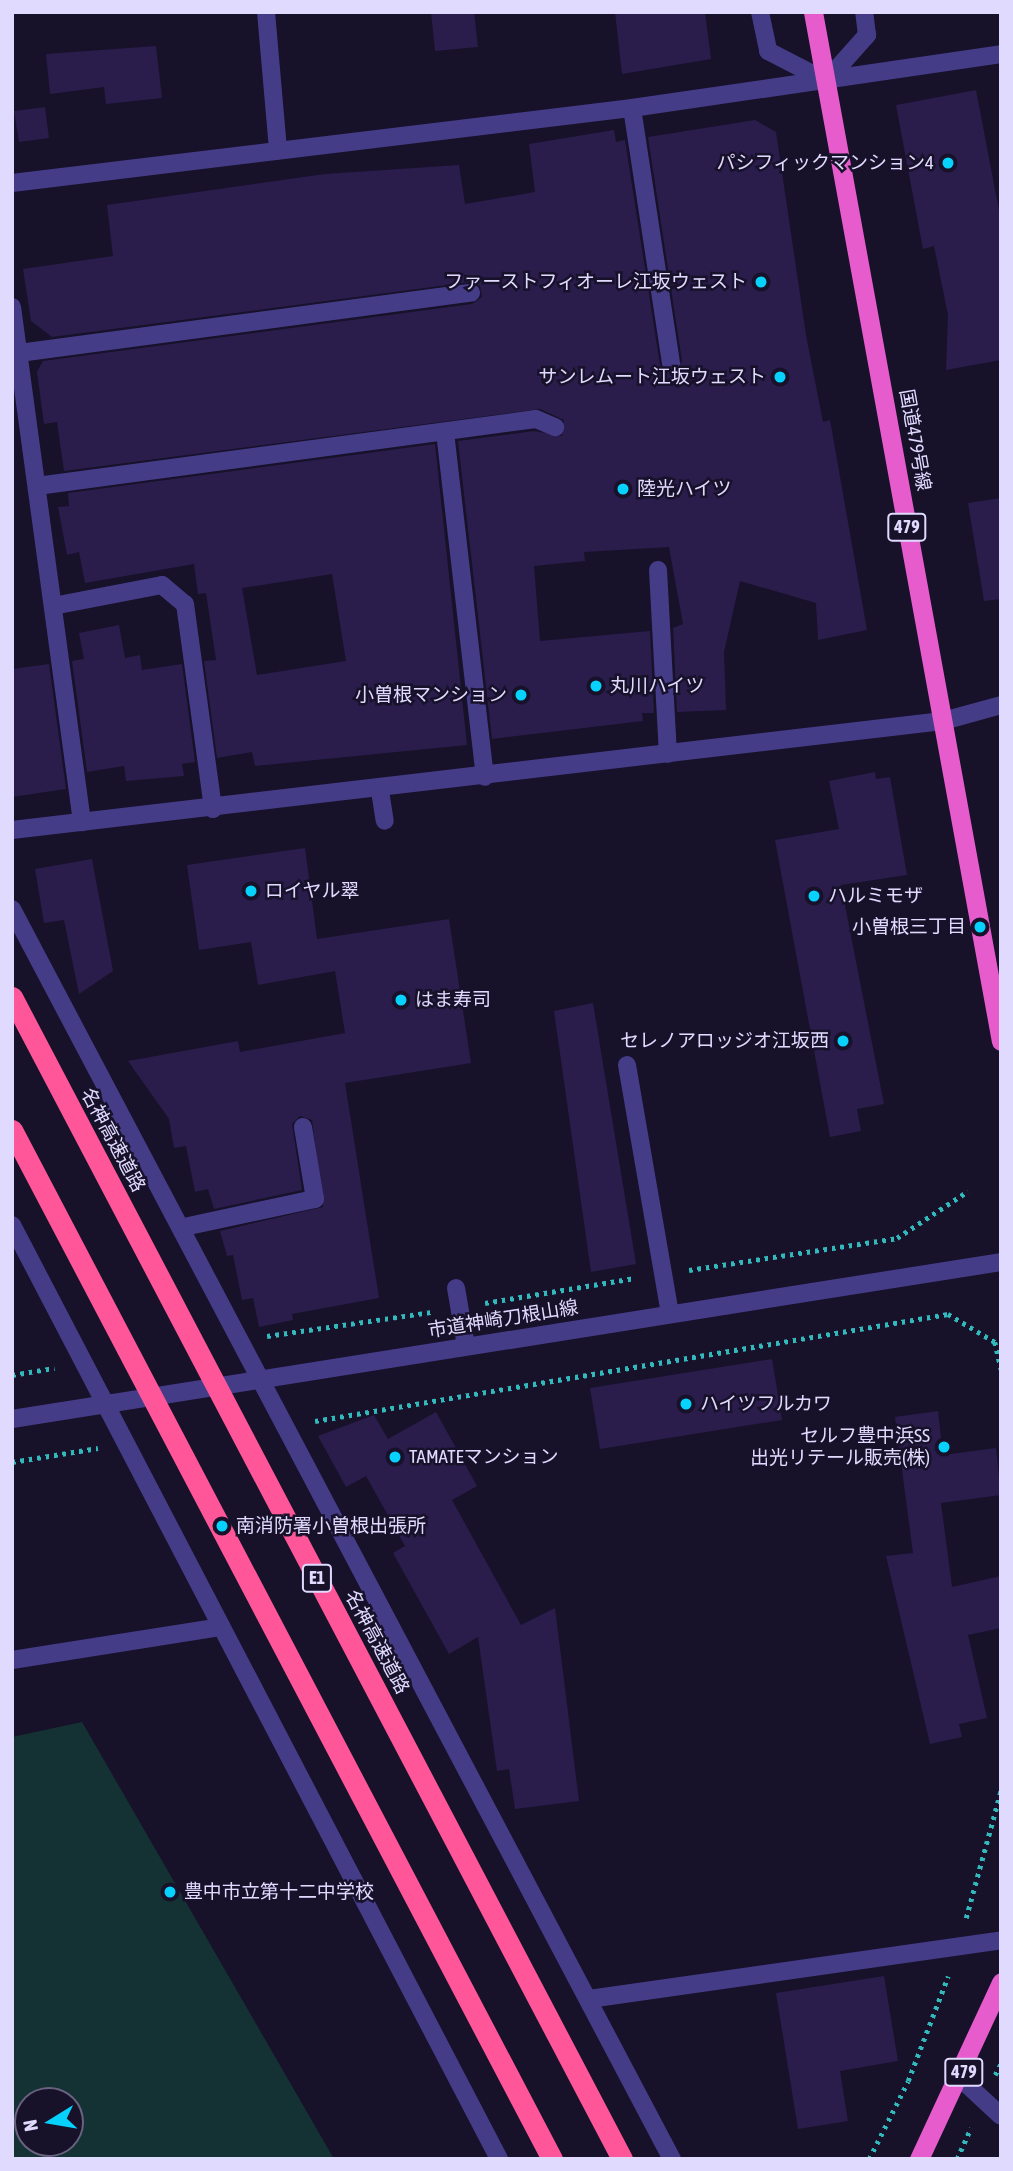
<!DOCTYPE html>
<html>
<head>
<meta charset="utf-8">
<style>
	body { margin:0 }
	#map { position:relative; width:1013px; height:2171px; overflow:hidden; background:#17112a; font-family:"Asap Condensed","Noto Sans JP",sans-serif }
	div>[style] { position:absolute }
	.green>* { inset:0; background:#143234 }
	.building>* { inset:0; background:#2a1d4b }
	.path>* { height:4.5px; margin-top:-2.25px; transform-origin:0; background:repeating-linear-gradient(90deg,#31b9bb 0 3.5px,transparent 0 8.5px) }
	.service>* { height:18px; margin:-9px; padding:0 9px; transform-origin:9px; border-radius:9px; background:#453c88 }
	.minor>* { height:18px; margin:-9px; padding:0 9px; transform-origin:9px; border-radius:9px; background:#453c88 }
	.tertiary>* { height:18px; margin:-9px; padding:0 9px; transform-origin:9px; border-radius:9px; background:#453c88 }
	.trunk>* { height:19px; margin:-9.5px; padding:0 9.5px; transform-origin:9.5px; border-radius:9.5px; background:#e75ccc }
	.motorway-bridge>* { height:21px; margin:-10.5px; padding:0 10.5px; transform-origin:10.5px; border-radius:10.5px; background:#fe5699 }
	.dots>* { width:19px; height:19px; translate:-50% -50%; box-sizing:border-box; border:4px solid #17112a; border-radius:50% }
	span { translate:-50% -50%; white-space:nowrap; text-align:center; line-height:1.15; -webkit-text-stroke:5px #17112a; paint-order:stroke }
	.shield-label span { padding:2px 5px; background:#17112a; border:2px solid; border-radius:5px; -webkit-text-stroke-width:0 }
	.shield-label { font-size:18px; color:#e1daff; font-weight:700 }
	.poi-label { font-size:19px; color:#e1daff }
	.right { translate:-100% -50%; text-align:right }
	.left { translate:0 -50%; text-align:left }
	.street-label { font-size:19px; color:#e1daff }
	.frame { position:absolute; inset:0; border:14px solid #e1daff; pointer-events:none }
	.north { position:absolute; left:14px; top:2087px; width:70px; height:70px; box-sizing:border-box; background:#17112a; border:2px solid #68617f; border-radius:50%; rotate:259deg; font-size:19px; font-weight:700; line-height:28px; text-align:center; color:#e1daff }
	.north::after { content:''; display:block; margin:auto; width:24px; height:32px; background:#07d1fd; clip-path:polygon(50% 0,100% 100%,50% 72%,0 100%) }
</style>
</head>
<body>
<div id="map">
	<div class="green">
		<div style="clip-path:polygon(evenodd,82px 1722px,334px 2159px,12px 2159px,12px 1737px,82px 1722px,28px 2101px,70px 2101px,70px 2143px,28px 2143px,28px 2101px)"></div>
	</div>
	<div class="building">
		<div style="clip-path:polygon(431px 12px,474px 12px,478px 47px,435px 51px)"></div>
		<div style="clip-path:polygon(615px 12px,705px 12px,711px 59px,622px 74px)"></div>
		<div style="clip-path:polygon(156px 46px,162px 98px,106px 104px,104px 87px,50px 94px,46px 54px)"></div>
		<div style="clip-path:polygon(976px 90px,1001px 221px,1001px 360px,946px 370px,948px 315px,934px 246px,923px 249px,896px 105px)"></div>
		<div style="clip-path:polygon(45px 107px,49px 138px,19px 142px,14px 111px)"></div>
		<div style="clip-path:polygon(755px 120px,776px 132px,806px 335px,823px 422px,830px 420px,867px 630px,818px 640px,816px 603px,740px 581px,724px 652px,726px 710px,677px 712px,673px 628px,683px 624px,669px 547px,584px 552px,585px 561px,534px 566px,540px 641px,650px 631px,654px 713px,642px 713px,643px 721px,492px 739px,458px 441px,534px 431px,562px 436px,564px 420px,540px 409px,64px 471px,57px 422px,44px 424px,37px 372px,43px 361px,472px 304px,482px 297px,480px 286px,470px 282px,52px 337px,31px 321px,23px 269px,113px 256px,107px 205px,325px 174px,459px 165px,465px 204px,535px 192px,529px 144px,614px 130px,616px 142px,625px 140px,660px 365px,672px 374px,682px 361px,648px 137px)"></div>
		<div style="clip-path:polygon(evenodd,435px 444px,467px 745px,255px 766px,252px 752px,217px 758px,204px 661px,216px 660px,206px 593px,198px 594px,194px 564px,85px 583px,79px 552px,67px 555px,58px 507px,69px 506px,68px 493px,435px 444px,332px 574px,346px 661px,257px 675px,242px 588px,332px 574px)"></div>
		<div style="clip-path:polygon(1001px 498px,1001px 599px,984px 601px,968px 503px)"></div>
		<div style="clip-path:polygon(119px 625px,125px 658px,140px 655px,142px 670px,182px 664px,195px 762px,182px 764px,184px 776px,126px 781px,124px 766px,87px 772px,72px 661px,84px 659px,79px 633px)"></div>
		<div style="clip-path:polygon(49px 664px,66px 789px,12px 797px,12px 669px)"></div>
		<div style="clip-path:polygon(875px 772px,876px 779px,890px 777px,907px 875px,841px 885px,884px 1104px,857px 1109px,861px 1131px,830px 1137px,775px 840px,839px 829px,829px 781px)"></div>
		<div style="clip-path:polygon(305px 848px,317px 939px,449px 919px,471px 1063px,345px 1083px,379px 1298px,292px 1314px,293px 1320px,259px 1327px,253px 1298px,242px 1300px,233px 1255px,227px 1256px,220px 1231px,323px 1207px,312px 1120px,300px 1116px,292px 1124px,302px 1190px,214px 1209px,208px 1189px,195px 1192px,186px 1146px,174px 1148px,169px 1119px,128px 1061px,238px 1041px,240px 1052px,345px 1033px,335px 971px,258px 985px,251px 942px,199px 950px,187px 865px)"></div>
		<div style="clip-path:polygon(92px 859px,113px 971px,79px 994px,64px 920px,44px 923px,35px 869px)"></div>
		<div style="clip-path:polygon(593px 1003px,636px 1264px,591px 1272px,554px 1011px)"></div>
		<div style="clip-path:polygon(772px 1359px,782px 1420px,600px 1449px,590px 1388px)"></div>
		<div style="clip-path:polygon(938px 1411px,943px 1455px,996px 1448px,1001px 1495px,941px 1503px,952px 1587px,1001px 1576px,1001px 1628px,968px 1635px,987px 1718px,959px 1724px,962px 1737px,930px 1744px,886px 1556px,913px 1553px,895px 1417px)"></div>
		<div style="clip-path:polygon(436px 1412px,477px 1486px,452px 1500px,521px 1625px,555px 1608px,579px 1801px,515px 1809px,509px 1769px,497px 1771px,478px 1637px,449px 1654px,393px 1553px,405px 1546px,366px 1476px,346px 1487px,318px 1436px,374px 1415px,388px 1439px)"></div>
		<div style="clip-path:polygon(884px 1976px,898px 2061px,840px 2071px,848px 2121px,798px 2129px,776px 1993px)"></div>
	</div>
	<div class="path">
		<div style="left:689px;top:1270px;width:210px;rotate:-8.7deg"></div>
		<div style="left:897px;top:1238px;width:85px;rotate:-33.5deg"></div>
		<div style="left:485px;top:1303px;width:152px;rotate:-9.5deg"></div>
		<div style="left:267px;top:1336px;width:167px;rotate:-8.3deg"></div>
		<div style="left:12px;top:1375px;width:43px;rotate:-9.5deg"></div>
		<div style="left:315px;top:1421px;width:642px;rotate:-9.59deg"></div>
		<div style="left:948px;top:1314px;width:55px;rotate:30.8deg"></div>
		<div style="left:995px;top:1342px;width:28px;rotate:77deg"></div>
		<div style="left:12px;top:1462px;width:87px;rotate:-9.2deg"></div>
		<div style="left:966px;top:1918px;width:133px;rotate:-74.7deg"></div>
		<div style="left:995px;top:2075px;width:13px;rotate:-63deg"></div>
		<div style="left:869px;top:2159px;width:87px;rotate:-63.4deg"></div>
		<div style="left:908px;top:2081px;width:112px;rotate:-69.1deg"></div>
		<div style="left:957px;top:2159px;width:34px;rotate:-66deg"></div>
	</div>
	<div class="service">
		<div style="left:53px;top:606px;width:111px;rotate:-10.9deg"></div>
		<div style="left:162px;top:585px;width:30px;rotate:40deg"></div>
		<div style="left:185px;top:604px;width:207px;rotate:82.2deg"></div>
		<div style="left:380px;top:791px;width:30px;rotate:81deg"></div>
		<div style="left:627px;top:1065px;width:252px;rotate:80.2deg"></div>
		<div style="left:184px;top:1227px;width:134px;rotate:-12.1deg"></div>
		<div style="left:315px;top:1199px;width:73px;rotate:-99.5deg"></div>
		<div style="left:456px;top:1288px;width:59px;rotate:80.2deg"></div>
	</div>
	<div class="minor">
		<div style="left:266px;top:12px;width:139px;rotate:85deg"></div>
		<div style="left:760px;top:12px;width:40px;rotate:78deg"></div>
		<div style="left:768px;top:51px;width:65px;rotate:27.3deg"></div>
		<div style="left:826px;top:81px;width:62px;rotate:-48.3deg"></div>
		<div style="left:867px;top:35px;width:23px;rotate:-97deg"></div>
		<div style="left:632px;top:108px;width:258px;rotate:81.3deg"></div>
		<div style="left:12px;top:183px;width:625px;rotate:-6.9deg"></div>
		<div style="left:632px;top:108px;width:373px;rotate:-8.3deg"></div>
		<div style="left:12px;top:307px;width:520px;rotate:82.26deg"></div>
		<div style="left:19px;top:353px;width:456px;rotate:-7.6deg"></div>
		<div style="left:445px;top:432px;width:347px;rotate:83.4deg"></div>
		<div style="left:37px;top:486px;width:503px;rotate:-7.65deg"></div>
		<div style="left:536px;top:419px;width:21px;rotate:23deg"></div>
		<div style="left:658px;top:570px;width:184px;rotate:86.9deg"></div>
		<div style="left:12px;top:830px;width:937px;rotate:-6.68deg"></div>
		<div style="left:943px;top:721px;width:60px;rotate:-15.4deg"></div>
		<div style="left:12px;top:909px;width:1414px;rotate:62.17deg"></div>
		<div style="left:12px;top:1225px;width:1053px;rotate:62.46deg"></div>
		<div style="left:12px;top:1660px;width:212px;rotate:-9deg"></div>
		<div style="left:589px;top:1999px;width:416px;rotate:-8.1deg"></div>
		<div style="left:961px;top:2079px;width:54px;rotate:42.8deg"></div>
	</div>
	<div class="tertiary">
		<div style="left:12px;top:1419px;width:1001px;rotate:-9.02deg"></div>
	</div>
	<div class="trunk">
		<div style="left:813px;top:12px;width:1046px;rotate:79.65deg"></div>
		<div style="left:919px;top:2159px;width:195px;rotate:-65.1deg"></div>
	</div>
	<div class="motorway-bridge">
		<div style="left:12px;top:997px;width:1312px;rotate:62.3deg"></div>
		<div style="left:12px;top:1130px;width:1162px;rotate:62.31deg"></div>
	</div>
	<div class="dots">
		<div style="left:948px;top:163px;background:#07d1fd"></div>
		<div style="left:761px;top:282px;background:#07d1fd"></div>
		<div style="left:780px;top:377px;background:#07d1fd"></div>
		<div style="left:623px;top:489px;background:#07d1fd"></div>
		<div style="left:596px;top:686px;background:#07d1fd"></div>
		<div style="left:521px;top:695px;background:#07d1fd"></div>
		<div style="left:251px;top:891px;background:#07d1fd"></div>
		<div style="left:814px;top:896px;background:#07d1fd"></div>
		<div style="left:980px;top:927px;background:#07d1fd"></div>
		<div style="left:401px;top:1000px;background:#07d1fd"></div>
		<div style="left:843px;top:1041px;background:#07d1fd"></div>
		<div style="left:686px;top:1404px;background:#07d1fd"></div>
		<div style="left:944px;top:1447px;background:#07d1fd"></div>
		<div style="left:395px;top:1457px;background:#07d1fd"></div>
		<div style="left:222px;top:1526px;background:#07d1fd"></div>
		<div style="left:170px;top:1892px;background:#07d1fd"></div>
	</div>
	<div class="shield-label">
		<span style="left:907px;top:527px">479</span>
		<span style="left:317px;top:1578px">E1</span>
		<span style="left:964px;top:2072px">479</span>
	</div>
	<div class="poi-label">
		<span class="right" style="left:934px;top:163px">パシフィックマンション4</span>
		<span class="right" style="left:747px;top:282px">ファーストフィオーレ江坂ウェスト</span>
		<span class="right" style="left:766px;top:377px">サンレムート江坂ウェスト</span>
		<span class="left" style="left:637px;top:489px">陸光ハイツ</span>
		<span class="left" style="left:610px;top:686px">丸川ハイツ</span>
		<span class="right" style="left:507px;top:695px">小曽根マンション</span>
		<span class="left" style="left:265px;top:891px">ロイヤル翠</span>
		<span class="left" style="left:828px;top:896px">ハルミモザ</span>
		<span class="right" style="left:966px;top:927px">小曽根三丁目</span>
		<span class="left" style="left:415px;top:1000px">はま寿司</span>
		<span class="right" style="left:829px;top:1041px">セレノアロッジオ江坂西</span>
		<span class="left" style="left:700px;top:1404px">ハイツフルカワ</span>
		<span class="right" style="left:930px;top:1447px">セルフ豊中浜SS<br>出光リテール販売(株)</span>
		<span class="left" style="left:409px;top:1457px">TAMATEマンション</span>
		<span class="left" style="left:236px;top:1526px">南消防署小曽根出張所</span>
		<span class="left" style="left:184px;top:1892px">豊中市立第十二中学校</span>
	</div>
	<div class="street-label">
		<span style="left:915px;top:440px;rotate:80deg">国道479号線</span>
		<span style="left:113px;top:1140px;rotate:62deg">名神高速道路</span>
		<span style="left:503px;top:1319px;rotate:-9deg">市道神崎刀根山線</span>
		<span style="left:377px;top:1642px;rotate:62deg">名神高速道路</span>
	</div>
	<div class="frame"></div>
	<div class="north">N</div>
</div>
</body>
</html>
